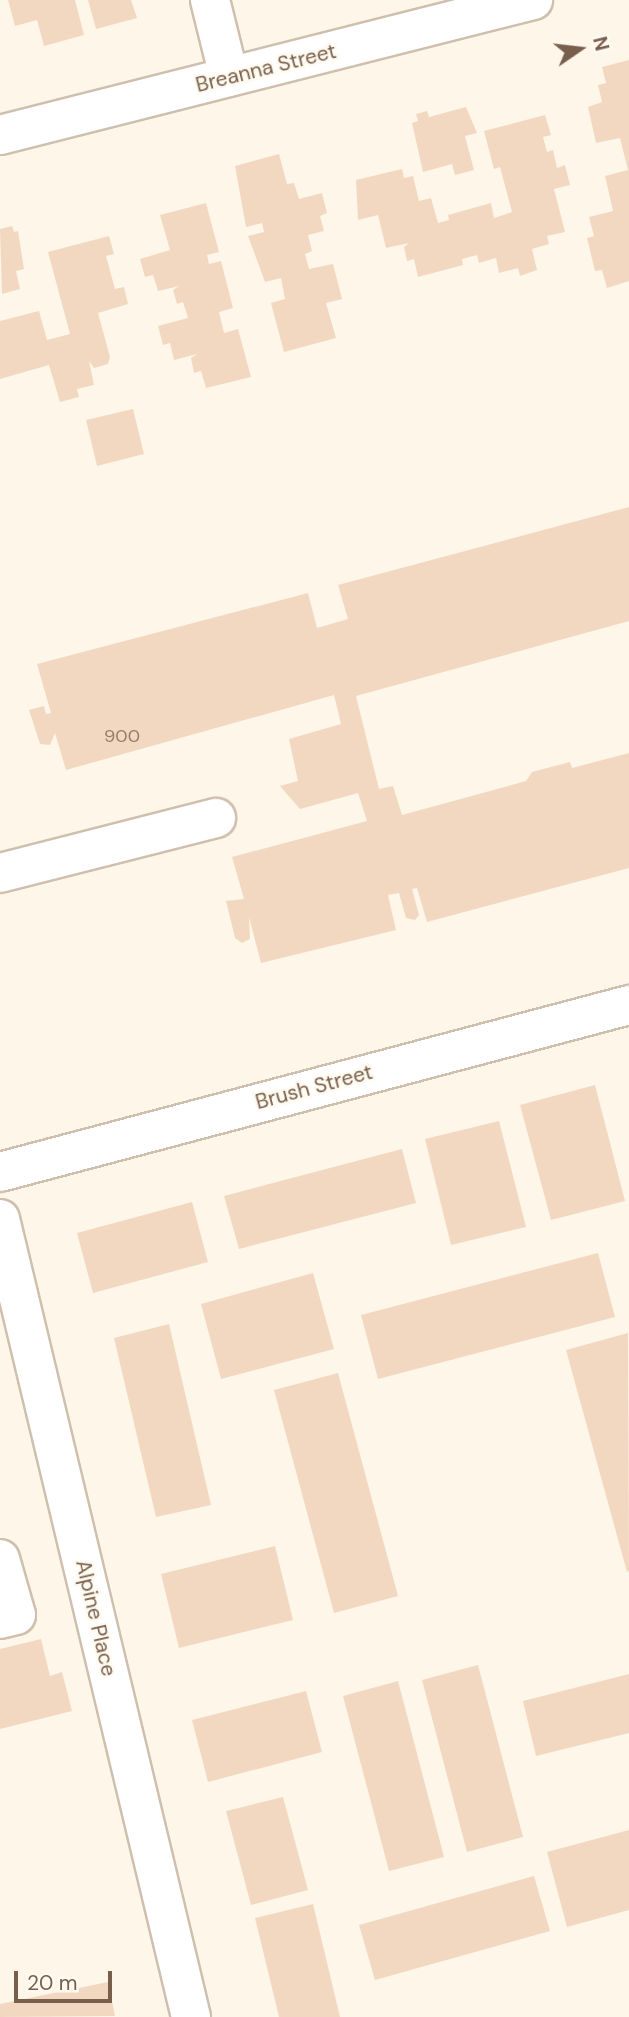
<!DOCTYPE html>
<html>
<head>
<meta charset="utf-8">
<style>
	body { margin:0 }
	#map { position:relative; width:629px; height:2017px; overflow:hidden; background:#fdf6e9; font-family:"DM Sans",sans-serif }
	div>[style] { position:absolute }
	.building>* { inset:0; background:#f2d8c1 }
	.roads { filter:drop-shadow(2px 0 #cfbfae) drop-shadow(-2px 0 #cfbfae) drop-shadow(0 2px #cfbfae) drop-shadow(0 -2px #cfbfae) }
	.minor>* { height:38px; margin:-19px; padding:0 19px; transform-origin:19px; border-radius:19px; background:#fff }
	span { translate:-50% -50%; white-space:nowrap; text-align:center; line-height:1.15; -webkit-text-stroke:5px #fffaf0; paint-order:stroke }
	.number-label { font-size:18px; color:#967d69 }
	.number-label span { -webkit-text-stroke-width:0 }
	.street-label { font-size:21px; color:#785f4c }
	.north { position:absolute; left:545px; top:14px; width:70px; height:70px; -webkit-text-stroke:5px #fffaf0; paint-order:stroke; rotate:76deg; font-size:19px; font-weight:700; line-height:28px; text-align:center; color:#785f4c }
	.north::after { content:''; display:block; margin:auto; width:24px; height:32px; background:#785f4c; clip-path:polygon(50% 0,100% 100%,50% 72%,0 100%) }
	.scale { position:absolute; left:14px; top:1971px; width:98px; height:32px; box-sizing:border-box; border:4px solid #785f4c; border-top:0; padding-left:9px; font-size:21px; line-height:24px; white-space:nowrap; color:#785f4c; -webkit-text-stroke:5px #fffaf0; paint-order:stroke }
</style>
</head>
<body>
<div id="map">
	<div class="building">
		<div style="clip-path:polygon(8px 0,75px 0,84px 35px,44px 46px,37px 20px,15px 26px)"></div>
		<div style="clip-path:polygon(88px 0,131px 0,137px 18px,96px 29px)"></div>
		<div style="clip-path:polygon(629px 60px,629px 281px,607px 288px,602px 270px,595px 271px,587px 238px,594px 236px,589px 217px,613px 211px,605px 176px,628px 170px,620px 138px,596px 143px,588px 107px,602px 102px,598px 85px,606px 83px,602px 67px)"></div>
		<div style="clip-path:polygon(466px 107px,477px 133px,465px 136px,474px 170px,455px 175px,452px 164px,423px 172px,412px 123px,418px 121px,416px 114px,427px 111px,429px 117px)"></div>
		<div style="clip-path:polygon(545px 115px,551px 135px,543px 137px,547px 152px,553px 150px,557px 168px,565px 165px,570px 185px,554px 189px,565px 232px,547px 236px,549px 244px,532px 249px,537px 270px,520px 276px,518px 268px,499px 273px,496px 258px,479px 263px,477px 255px,462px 259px,463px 265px,418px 277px,414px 259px,407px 261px,404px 247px,409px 243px,386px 248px,378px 215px,358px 220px,356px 180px,402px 169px,404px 178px,413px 176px,419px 201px,431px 198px,438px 223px,449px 220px,448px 215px,491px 203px,494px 218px,512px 212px,500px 167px,494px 169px,484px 131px)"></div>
		<div style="clip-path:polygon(279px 154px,287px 184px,294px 183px,299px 199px,322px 193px,327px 213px,320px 216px,324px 231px,308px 235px,312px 251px,305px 254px,309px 269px,333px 264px,342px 299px,326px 303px,336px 338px,284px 352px,271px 303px,285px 299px,281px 278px,265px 282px,248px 236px,264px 232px,262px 223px,246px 227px,235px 166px)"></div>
		<div style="clip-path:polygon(206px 203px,219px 252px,207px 255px,209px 264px,221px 261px,233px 308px,219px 312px,224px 333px,238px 329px,251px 377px,206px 388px,201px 371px,194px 373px,191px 358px,197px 354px,174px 360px,170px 343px,163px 345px,158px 326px,188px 318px,183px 302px,177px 304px,173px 290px,179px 286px,158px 291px,153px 275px,145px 277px,140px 259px,170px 250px,160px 215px)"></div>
		<div style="clip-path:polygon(12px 226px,14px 232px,18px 231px,24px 269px,16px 271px,20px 289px,2px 294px,0 229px)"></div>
		<div style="clip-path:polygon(109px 236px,114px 254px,106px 256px,115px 289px,124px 287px,128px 304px,98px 313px,110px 357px,108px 364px,94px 368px,89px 361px,94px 385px,77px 389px,79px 397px,60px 402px,49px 365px,0 379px,0 321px,39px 311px,47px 340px,70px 334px,48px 252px)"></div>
		<div style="clip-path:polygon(133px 409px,144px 454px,97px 466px,86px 420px)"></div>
		<div style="clip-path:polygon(629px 507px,629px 621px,356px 696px,379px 789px,393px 786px,402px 815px,526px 781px,532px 772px,570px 762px,572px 768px,629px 753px,629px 868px,427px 922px,417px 888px,412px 889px,419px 915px,415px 920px,406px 918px,399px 893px,388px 895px,396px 930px,261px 963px,249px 917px,250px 939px,242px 943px,235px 938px,226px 901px,244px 899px,232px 857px,367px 821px,358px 793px,300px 809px,280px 786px,298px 781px,289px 739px,341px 724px,334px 695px,66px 770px,55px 733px,50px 745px,40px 744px,29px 710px,44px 706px,46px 714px,51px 713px,37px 664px,308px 593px,317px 628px,348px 619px,338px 585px)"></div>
		<div style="clip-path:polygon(595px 1085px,625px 1201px,551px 1220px,520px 1105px)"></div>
		<div style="clip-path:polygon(499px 1121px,526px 1227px,451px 1245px,425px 1139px)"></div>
		<div style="clip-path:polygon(402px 1149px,416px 1203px,239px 1249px,224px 1196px)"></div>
		<div style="clip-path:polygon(192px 1202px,208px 1262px,93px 1293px,77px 1233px)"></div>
		<div style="clip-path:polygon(598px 1253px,615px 1317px,378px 1379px,361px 1315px)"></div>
		<div style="clip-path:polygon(313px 1273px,334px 1349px,221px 1379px,201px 1304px)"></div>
		<div style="clip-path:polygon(169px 1324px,211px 1505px,156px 1517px,114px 1338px)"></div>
		<div style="clip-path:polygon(628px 1333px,629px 1571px,627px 1572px,566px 1350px)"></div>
		<div style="clip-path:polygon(338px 1373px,398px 1596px,334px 1613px,274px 1390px)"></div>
		<div style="clip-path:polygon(275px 1546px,293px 1620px,179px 1648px,161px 1574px)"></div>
		<div style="clip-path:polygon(41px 1639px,50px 1676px,62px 1672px,72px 1711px,0 1729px,0 1649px)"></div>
		<div style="clip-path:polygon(478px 1665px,523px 1837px,467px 1852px,422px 1680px)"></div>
		<div style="clip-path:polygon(629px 1674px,629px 1733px,536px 1756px,523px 1701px)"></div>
		<div style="clip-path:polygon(398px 1681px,444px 1857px,389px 1871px,343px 1696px)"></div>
		<div style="clip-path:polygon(306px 1691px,322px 1752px,208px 1782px,192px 1720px)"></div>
		<div style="clip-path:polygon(283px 1797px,308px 1890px,251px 1905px,226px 1811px)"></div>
		<div style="clip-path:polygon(629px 1830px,629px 1910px,567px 1927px,547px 1852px)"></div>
		<div style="clip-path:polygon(534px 1876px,550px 1931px,375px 1980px,359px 1925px)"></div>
		<div style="clip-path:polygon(313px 1904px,340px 2017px,279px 2017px,255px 1918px)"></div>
		<div style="clip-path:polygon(108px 1982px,115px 2016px,0 2017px,0 2004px)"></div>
	</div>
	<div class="roads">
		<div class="minor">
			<div style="left:210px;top:0;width:79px;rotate:76.1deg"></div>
			<div style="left:0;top:135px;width:550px;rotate:-14.21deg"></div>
			<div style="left:0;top:873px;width:223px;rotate:-14.3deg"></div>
			<div style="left:0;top:1172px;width:651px;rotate:-14.87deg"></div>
			<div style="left:0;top:1219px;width:821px;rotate:76.54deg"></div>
			<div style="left:0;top:1559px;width:58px;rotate:74.1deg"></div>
			<div style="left:16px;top:1615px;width:16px;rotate:166deg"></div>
		</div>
	</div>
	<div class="number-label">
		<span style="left:122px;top:736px">900</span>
	</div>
	<div class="street-label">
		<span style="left:266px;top:68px;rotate:-14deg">Breanna Street</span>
		<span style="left:314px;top:1087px;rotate:-15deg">Brush Street</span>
		<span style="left:96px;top:1618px;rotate:77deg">Alpine Place</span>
	</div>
	<div class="north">N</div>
	<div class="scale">20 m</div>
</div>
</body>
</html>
